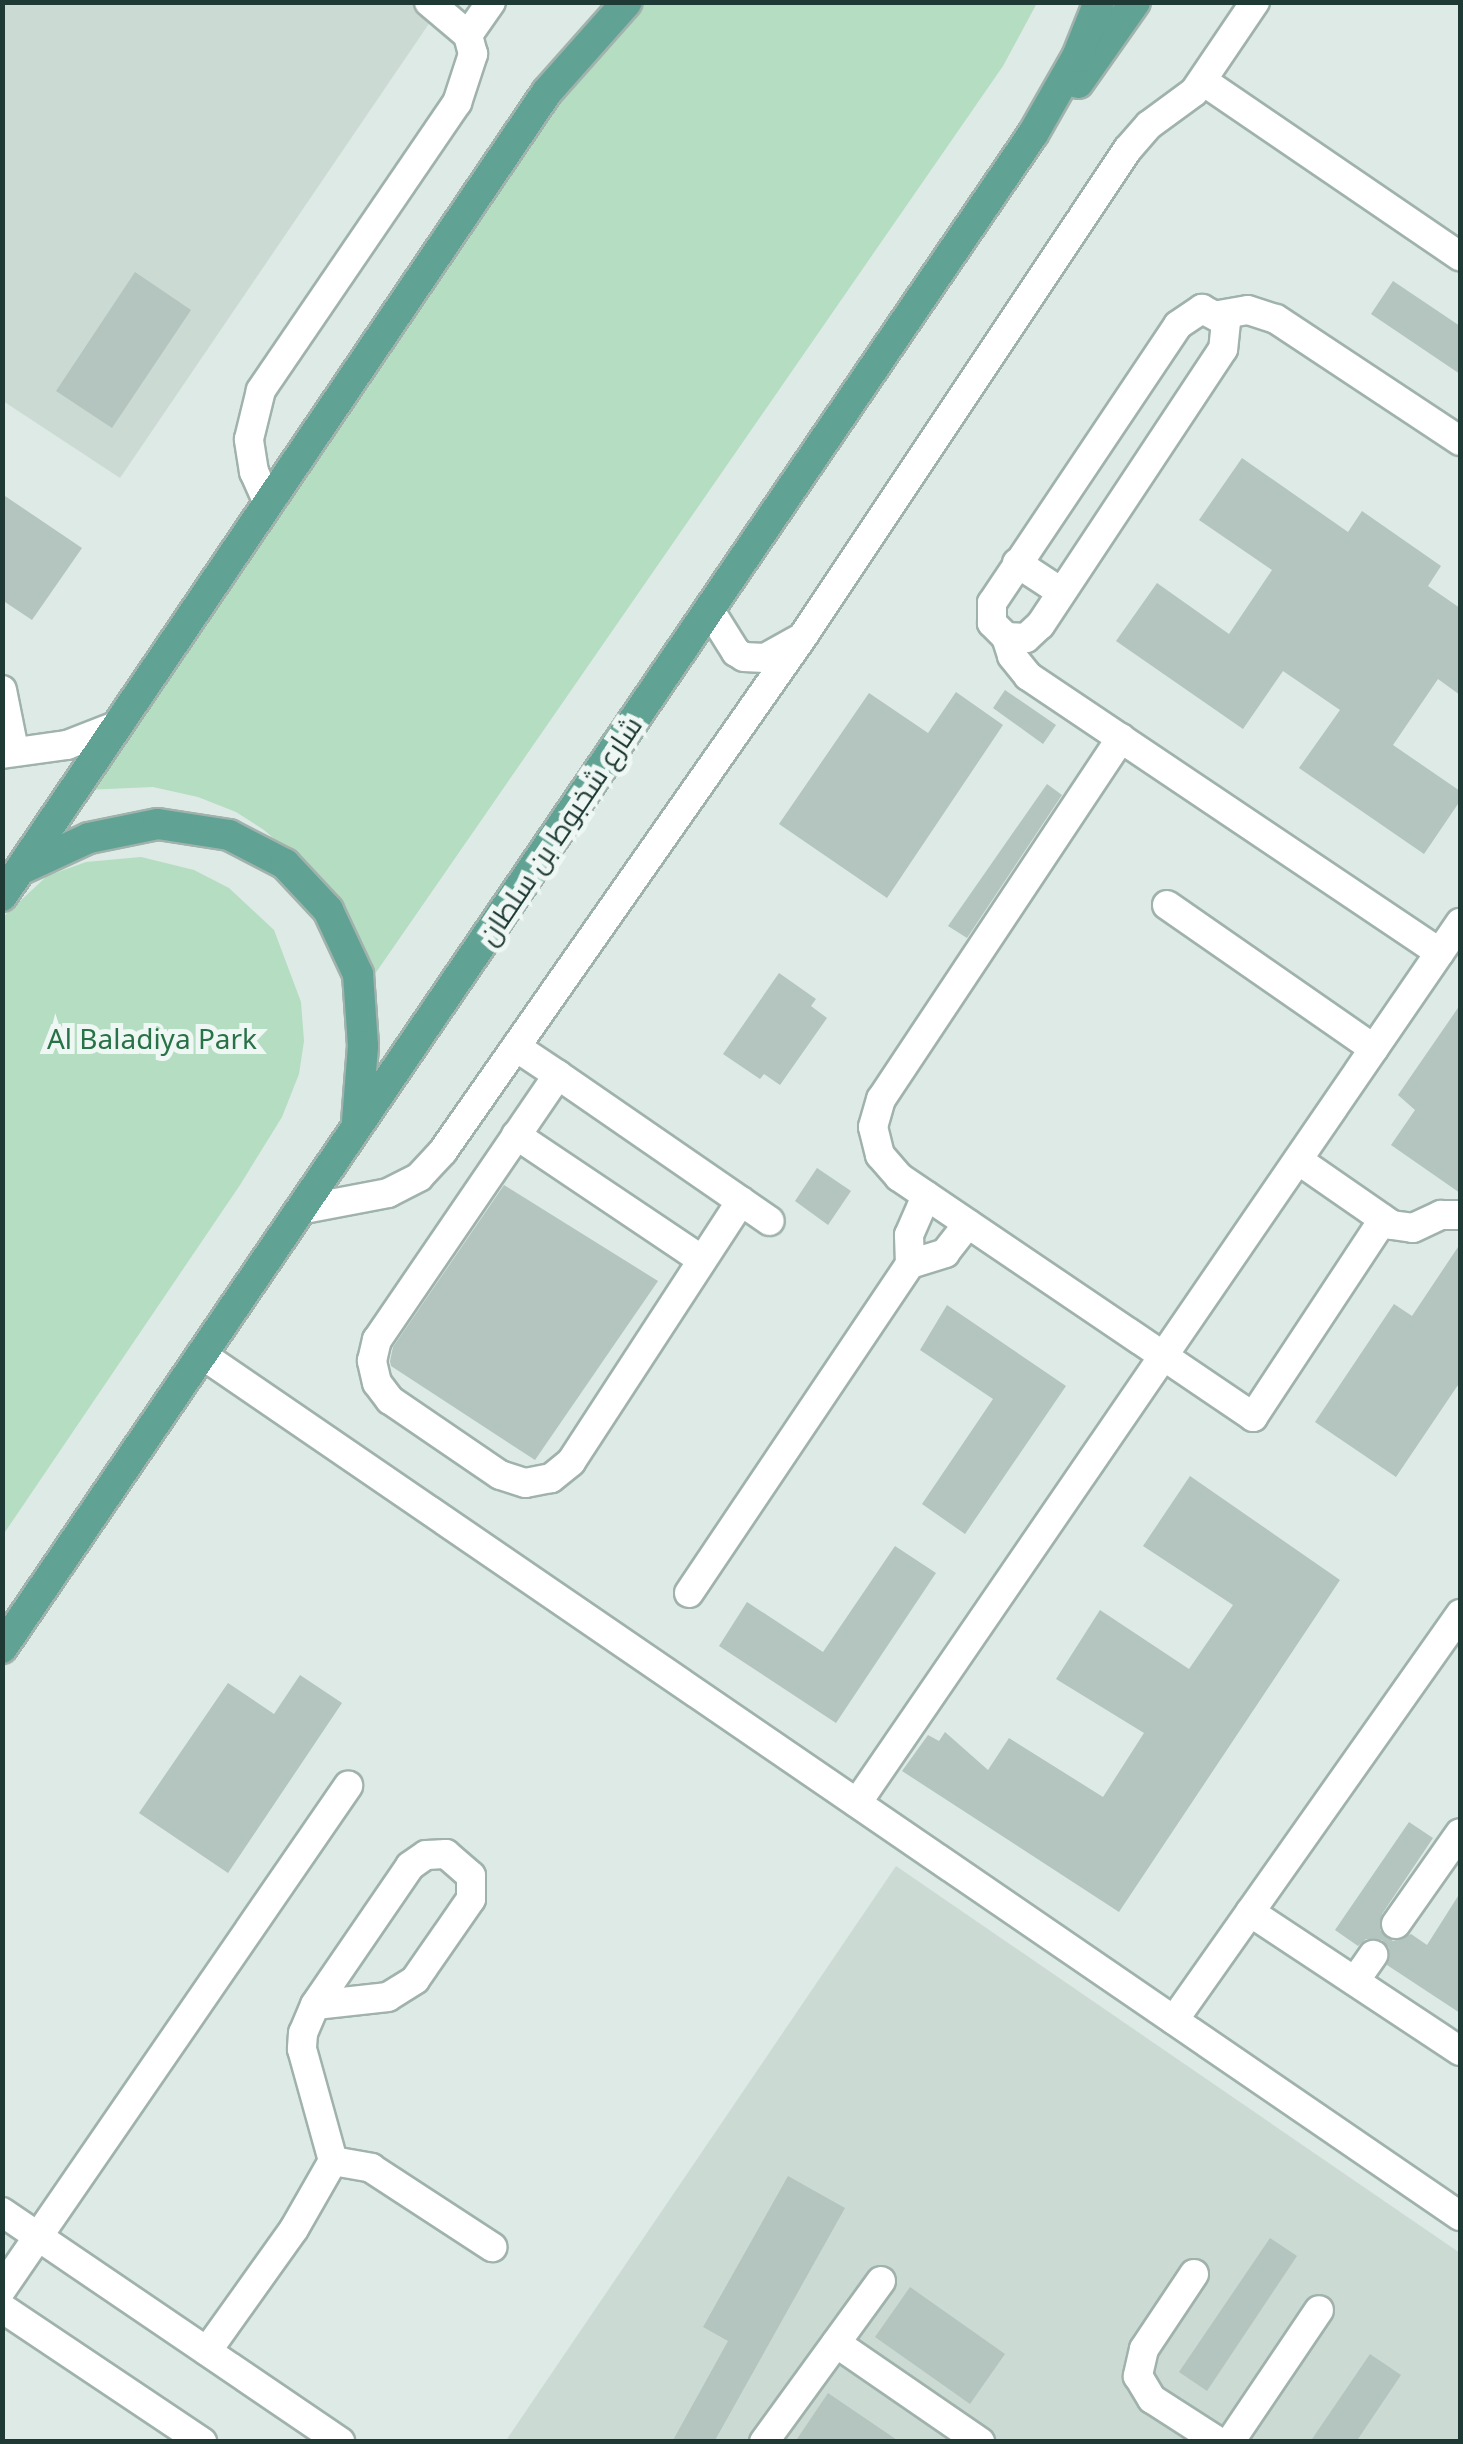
<!DOCTYPE html>
<html>
<head>
<meta charset="utf-8">
<style>
	body { margin:0 }
	#map { position:relative; width:1463px; height:2444px; overflow:hidden; background:#ddeae5; font-family:"Noto Sans",Cairo,sans-serif }
	div>[style] { position:absolute }
	.built>* { inset:0; background:#ccdad4 }
	.green>* { inset:0; background:#b5ddc1 }
	.building>* { inset:0; background:#b3c5be }
	.roads { filter:drop-shadow(2px 0 #a0b2ac) drop-shadow(-2px 0 #a0b2ac) drop-shadow(0 2px #a0b2ac) drop-shadow(0 -2px #a0b2ac) }
	.minor>* { height:28px; margin:-14px; padding:0 14px; transform-origin:14px; border-radius:14px; background:#fff }
	.major>* { height:30px; margin:-15px; padding:0 15px; transform-origin:15px; border-radius:15px; background:#60a293 }
	span { translate:-50% -50%; white-space:nowrap; text-align:center; line-height:1.15; -webkit-text-stroke:10px #eef7f3; paint-order:stroke }
	.street-label { font-size:28px; color:#1f3a34 }
	.park-label { font-size:28px; color:#287247 }
	.frame { position:absolute; inset:0; border:5px solid #1f3a34; pointer-events:none }
</style>
</head>
<body>
<div id="map">
	<div class="built">
		<div style="clip-path:polygon(2px 3px,443px 3px,120px 478px,3px 401px)"></div>
		<div style="clip-path:polygon(896px 1866px,1460px 2253px,1460px 2441px,505px 2442px)"></div>
	</div>
	<div class="green">
		<div style="clip-path:polygon(631px 3px,1037px 3px,1003px 66px,368px 984px,298px 860px,264px 830px,236px 812px,198px 797px,153px 787px,84px 790px,545px 108px)"></div>
		<div style="clip-path:polygon(141px 857px,194px 870px,229px 888px,274px 930px,301px 1002px,304px 1041px,299px 1074px,282px 1117px,240px 1185px,3px 1535px,3px 917px,47px 876px,86px 862px)"></div>
	</div>
	<div class="building">
		<div style="clip-path:polygon(135px 272px,191px 310px,112px 428px,56px 391px)"></div>
		<div style="clip-path:polygon(1393px 281px,1460px 326px,1460px 374px,1371px 314px)"></div>
		<div style="clip-path:polygon(1242px 458px,1348px 532px,1362px 511px,1441px 566px,1428px 586px,1460px 608px,1460px 695px,1438px 679px,1393px 745px,1460px 791px,1460px 801px,1424px 854px,1299px 768px,1340px 710px,1283px 671px,1243px 729px,1116px 641px,1157px 583px,1229px 634px,1272px 570px,1199px 520px)"></div>
		<div style="clip-path:polygon(2px 494px,82px 548px,32px 620px,2px 600px)"></div>
		<div style="clip-path:polygon(1005px 690px,1056px 725px,1043px 744px,993px 708px)"></div>
		<div style="clip-path:polygon(956px 692px,1003px 725px,887px 898px,779px 824px,869px 693px,928px 733px)"></div>
		<div style="clip-path:polygon(1047px 784px,1062px 795px,967px 938px,948px 926px)"></div>
		<div style="clip-path:polygon(779px 973px,816px 999px,811px 1006px,827px 1018px,780px 1085px,764px 1074px,760px 1079px,723px 1054px)"></div>
		<div style="clip-path:polygon(1460px 1005px,1460px 1193px,1391px 1145px,1415px 1110px,1398px 1095px)"></div>
		<div style="clip-path:polygon(817px 1168px,851px 1191px,828px 1225px,795px 1201px)"></div>
		<div style="clip-path:polygon(504px 1185px,658px 1281px,535px 1460px,391px 1366px,390px 1361px,393px 1347px)"></div>
		<div style="clip-path:polygon(1460px 1244px,1460px 1382px,1396px 1477px,1315px 1422px,1394px 1304px,1412px 1316px)"></div>
		<div style="clip-path:polygon(947px 1305px,1066px 1386px,965px 1534px,922px 1504px,993px 1399px,920px 1350px)"></div>
		<div style="clip-path:polygon(1190px 1476px,1340px 1580px,1119px 1912px,902px 1771px,928px 1735px,939px 1741px,945px 1732px,988px 1770px,1009px 1738px,1103px 1797px,1144px 1733px,1056px 1679px,1100px 1610px,1189px 1669px,1233px 1605px,1143px 1546px)"></div>
		<div style="clip-path:polygon(895px 1546px,936px 1573px,836px 1723px,719px 1646px,747px 1602px,823px 1652px)"></div>
		<div style="clip-path:polygon(300px 1675px,342px 1703px,228px 1873px,139px 1813px,228px 1683px,274px 1714px)"></div>
		<div style="clip-path:polygon(1409px 1822px,1433px 1838px,1382px 1914px,1380px 1930px,1393px 1941px,1411px 1934px,1427px 1945px,1460px 1893px,1460px 2013px,1387px 1965px,1389px 1948px,1382px 1940px,1366px 1939px,1358px 1946px,1335px 1930px)"></div>
		<div style="clip-path:polygon(788px 2176px,845px 2208px,714px 2442px,672px 2442px,728px 2341px,703px 2327px)"></div>
		<div style="clip-path:polygon(1270px 2238px,1297px 2256px,1207px 2391px,1179px 2372px)"></div>
		<div style="clip-path:polygon(910px 2287px,1005px 2354px,970px 2404px,875px 2337px)"></div>
		<div style="clip-path:polygon(1370px 2354px,1401px 2375px,1356px 2442px,1310px 2442px)"></div>
		<div style="clip-path:polygon(828px 2393px,900px 2442px,795px 2442px)"></div>
	</div>
	<div class="roads">
		<div class="minor">
			<div style="left:429px;top:2px;width:51px;rotate:40.2deg"></div>
			<div style="left:1203px;top:81px;width:311px;rotate:34.3deg"></div>
			<div style="left:1202px;top:309px;width:27px;rotate:28deg"></div>
			<div style="left:1226px;top:322px;width:27px;rotate:96deg"></div>
			<div style="left:1223px;top:349px;width:331px;rotate:123.5deg"></div>
			<div style="left:1040px;top:625px;width:19px;rotate:137deg"></div>
			<div style="left:1026px;top:638px;width:20px;rotate:-177deg"></div>
			<div style="left:1006px;top:637px;width:20px;rotate:-135deg"></div>
			<div style="left:992px;top:623px;width:20px;rotate:-90deg"></div>
			<div style="left:992px;top:603px;width:334px;rotate:-56.2deg"></div>
			<div style="left:1178px;top:325px;width:29px;rotate:-34deg"></div>
			<div style="left:1219px;top:315px;width:29px;rotate:-10deg"></div>
			<div style="left:1248px;top:310px;width:29px;rotate:18deg"></div>
			<div style="left:1276px;top:319px;width:221px;rotate:33.5deg"></div>
			<div style="left:268px;top:503px;width:34px;rotate:-114deg"></div>
			<div style="left:254px;top:472px;width:33px;rotate:-99deg"></div>
			<div style="left:249px;top:439px;width:50px;rotate:-76.2deg"></div>
			<div style="left:261px;top:390px;width:348px;rotate:-55.7deg"></div>
			<div style="left:457px;top:103px;width:52px;rotate:-71.9deg"></div>
			<div style="left:473px;top:54px;width:20px;rotate:-105deg"></div>
			<div style="left:468px;top:35px;width:40px;rotate:-55.1deg"></div>
			<div style="left:1017px;top:563px;width:53px;rotate:33.4deg"></div>
			<div style="left:709px;top:609px;width:51px;rotate:57.9deg"></div>
			<div style="left:736px;top:652px;width:9px;rotate:32deg"></div>
			<div style="left:744px;top:657px;width:21px;rotate:3deg"></div>
			<div style="left:765px;top:658px;width:39px;rotate:-29deg"></div>
			<div style="left:1006px;top:637px;width:20px;rotate:72deg"></div>
			<div style="left:1012px;top:656px;width:26px;rotate:51deg"></div>
			<div style="left:1028px;top:676px;width:496px;rotate:33.9deg"></div>
			<div style="left:2px;top:690px;width:61px;rotate:78.7deg"></div>
			<div style="left:1121px;top:738px;width:433px;rotate:123.6deg"></div>
			<div style="left:881px;top:1099px;width:29px;rotate:106deg"></div>
			<div style="left:873px;top:1127px;width:29px;rotate:76deg"></div>
			<div style="left:880px;top:1155px;width:29px;rotate:49deg"></div>
			<div style="left:899px;top:1177px;width:428px;rotate:34.1deg"></div>
			<div style="left:1253px;top:1417px;width:236px;rotate:-56.6deg"></div>
			<div style="left:2px;top:754px;width:66px;rotate:-7.9deg"></div>
			<div style="left:67px;top:745px;width:55px;rotate:-21.4deg"></div>
			<div style="left:1167px;top:905px;width:252px;rotate:34.8deg"></div>
			<div style="left:516px;top:1047px;width:50px;rotate:33.7deg"></div>
			<div style="left:516px;top:1135px;width:224px;rotate:33.9deg"></div>
			<div style="left:1298px;top:1160px;width:114px;rotate:34.7deg"></div>
			<div style="left:1392px;top:1225px;width:21px;rotate:8deg"></div>
			<div style="left:1413px;top:1228px;width:31px;rotate:-25deg"></div>
			<div style="left:1441px;top:1215px;width:19px"></div>
			<div style="left:741px;top:1201px;width:311px;rotate:123.1deg"></div>
			<div style="left:571px;top:1462px;width:26px;rotate:141deg"></div>
			<div style="left:551px;top:1478px;width:26px;rotate:169deg"></div>
			<div style="left:525px;top:1483px;width:26px;rotate:-162deg"></div>
			<div style="left:500px;top:1475px;width:133px;rotate:-145.7deg"></div>
			<div style="left:390px;top:1400px;width:21px;rotate:-127deg"></div>
			<div style="left:377px;top:1383px;width:23px;rotate:-103deg"></div>
			<div style="left:372px;top:1361px;width:22px;rotate:-77deg"></div>
			<div style="left:377px;top:1340px;width:321px;rotate:-55.7deg"></div>
			<div style="left:558px;top:1075px;width:257px;rotate:34.6deg"></div>
			<div style="left:299px;top:1210px;width:91px;rotate:-10.8deg"></div>
			<div style="left:388px;top:1193px;width:35px;rotate:-27deg"></div>
			<div style="left:419px;top:1177px;width:35px;rotate:-47deg"></div>
			<div style="left:443px;top:1151px;width:630px;rotate:-55.02deg"></div>
			<div style="left:804px;top:635px;width:584px;rotate:-56.31deg"></div>
			<div style="left:1128px;top:149px;width:32px;rotate:-49deg"></div>
			<div style="left:1149px;top:125px;width:56px;rotate:-36.3deg"></div>
			<div style="left:1194px;top:92px;width:109px;rotate:-55.9deg"></div>
			<div style="left:910px;top:1264px;width:37px;rotate:-17deg"></div>
			<div style="left:945px;top:1253px;width:37px;rotate:-52deg"></div>
			<div style="left:201px;top:1354px;width:1526px;rotate:34.4deg"></div>
			<div style="left:689px;top:1593px;width:396px;rotate:-56.1deg"></div>
			<div style="left:910px;top:1264px;width:29px;rotate:-92deg"></div>
			<div style="left:909px;top:1235px;width:43px;rotate:-66.4deg"></div>
			<div style="left:857px;top:1803px;width:1067px;rotate:-55.58deg"></div>
			<div style="left:446px;top:1854px;width:33px;rotate:41deg"></div>
			<div style="left:471px;top:1876px;width:23px;rotate:90deg"></div>
			<div style="left:471px;top:1899px;width:98px;rotate:124.7deg"></div>
			<div style="left:415px;top:1980px;width:32px;rotate:148deg"></div>
			<div style="left:388px;top:1997px;width:73px;rotate:173.7deg"></div>
			<div style="left:315px;top:2005px;width:168px;rotate:-55.6deg"></div>
			<div style="left:410px;top:1866px;width:19px;rotate:-35deg"></div>
			<div style="left:426px;top:1855px;width:20px;rotate:-3deg"></div>
			<div style="left:1250px;top:1912px;width:252px;rotate:33.5deg"></div>
			<div style="left:1396px;top:1924px;width:111px;rotate:-54.9deg"></div>
			<div style="left:1355px;top:1981px;width:32px;rotate:-55deg"></div>
			<div style="left:315px;top:2005px;width:30px;rotate:113deg"></div>
			<div style="left:303px;top:2033px;width:16px;rotate:94deg"></div>
			<div style="left:302px;top:2049px;width:116px;rotate:74.5deg"></div>
			<div style="left:1174px;top:2020px;width:497px;rotate:-54.8deg"></div>
			<div style="left:2px;top:2212px;width:409px;rotate:34.2deg"></div>
			<div style="left:1194px;top:2274px;width:90px;rotate:123.7deg"></div>
			<div style="left:1144px;top:2349px;width:28px;rotate:103deg"></div>
			<div style="left:1138px;top:2376px;width:27px;rotate:59deg"></div>
			<div style="left:1152px;top:2399px;width:80px;rotate:32.7deg"></div>
			<div style="left:2px;top:2289px;width:611px;rotate:-55.48deg"></div>
			<div style="left:2px;top:2308px;width:241px;rotate:33.8deg"></div>
			<div style="left:836px;top:2343px;width:175px;rotate:34.5deg"></div>
			<div style="left:207px;top:2351px;width:150px;rotate:-54.5deg"></div>
			<div style="left:294px;top:2229px;width:78px;rotate:-60.2deg"></div>
			<div style="left:333px;top:2161px;width:39px;rotate:10deg"></div>
			<div style="left:371px;top:2168px;width:145px;rotate:33.1deg"></div>
			<div style="left:764px;top:2442px;width:199px;rotate:-54deg"></div>
			<div style="left:1230px;top:2442px;width:159px;rotate:-56deg"></div>
		</div>
		<div class="major">
			<div style="left:1078px;top:83px;width:99px;rotate:-54.9deg"></div>
			<div style="left:22px;top:869px;width:74px;rotate:-24.8deg"></div>
			<div style="left:89px;top:838px;width:70px;rotate:-11.5deg"></div>
			<div style="left:158px;top:824px;width:72px;rotate:8.8deg"></div>
			<div style="left:229px;top:835px;width:63px;rotate:27.4deg"></div>
			<div style="left:285px;top:864px;width:63px;rotate:46.9deg"></div>
			<div style="left:328px;top:910px;width:71px;rotate:64.9deg"></div>
			<div style="left:358px;top:974px;width:72px;rotate:86deg"></div>
			<div style="left:363px;top:1046px;width:77px;rotate:94.5deg"></div>
			<div style="left:2px;top:896px;width:971px;rotate:-55.87deg"></div>
			<div style="left:547px;top:92px;width:120px;rotate:-48.4deg"></div>
			<div style="left:2px;top:1648px;width:1832px;rotate:-55.75deg"></div>
			<div style="left:1033px;top:134px;width:89px;rotate:-60.3deg"></div>
			<div style="left:1077px;top:57px;width:59px;rotate:-68.2deg"></div>
		</div>
	</div>
	<div class="street-label">
		<span style="left:559px;top:830px;rotate:-56deg">شارع شخبوط بن سلطان</span>
	</div>
	<div class="park-label">
		<span style="left:152px;top:1038px">Al Baladiya Park</span>
	</div>
	<div class="frame"></div>
</div>
</body>
</html>
